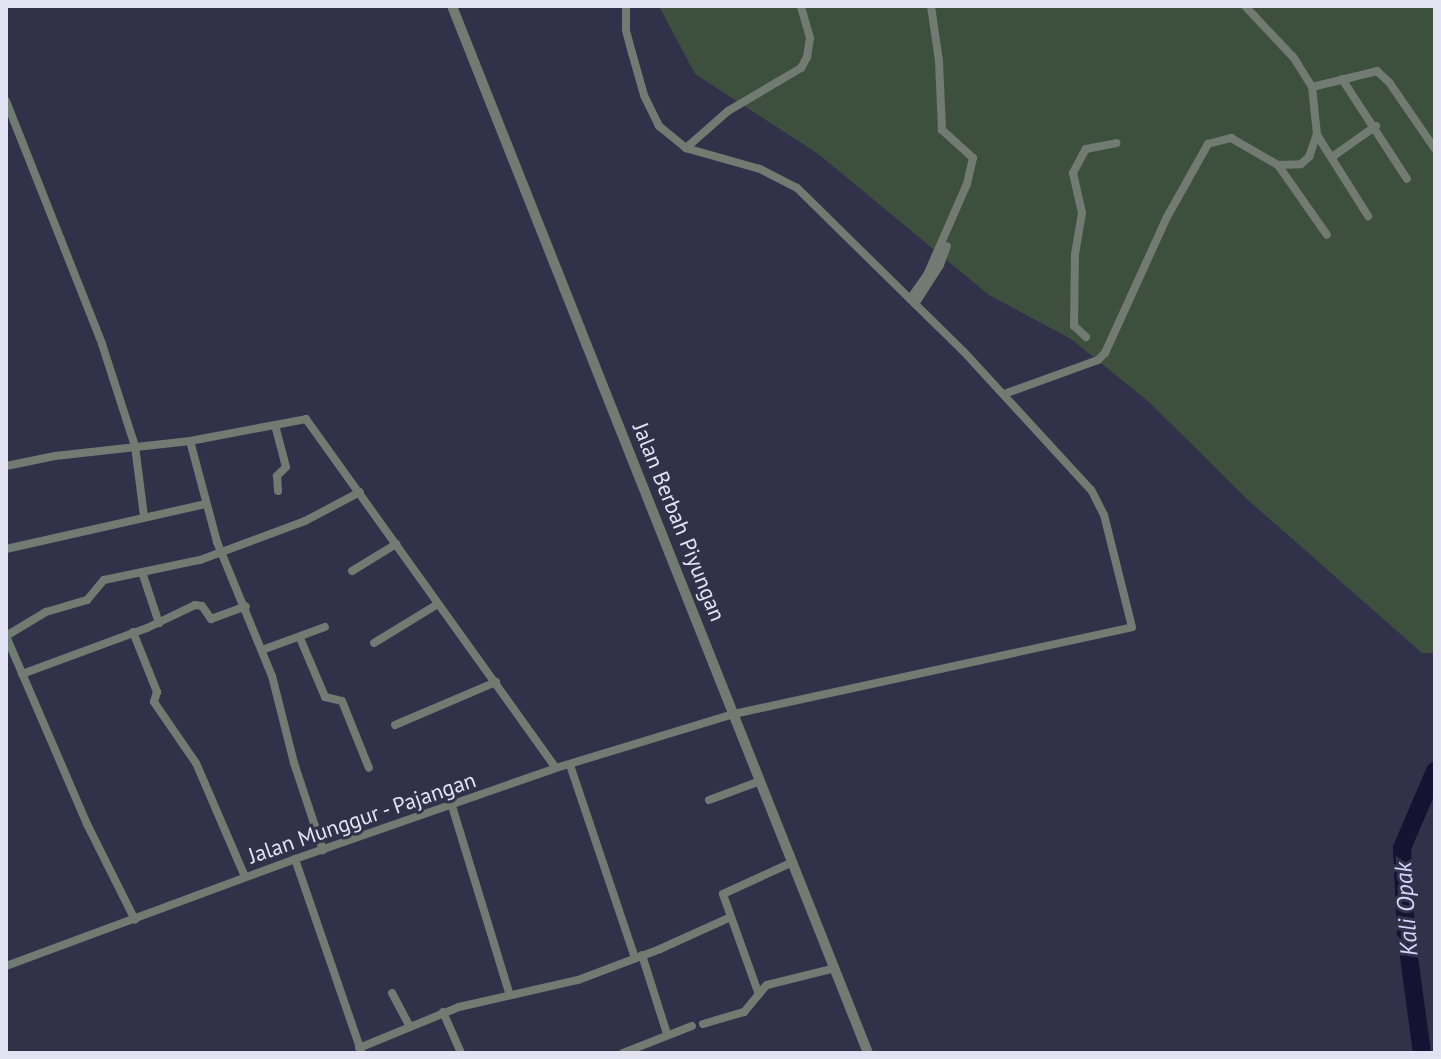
<!DOCTYPE html>
<html>
<head>
<meta charset="utf-8">
<style>
	body { margin:0 }
	#map { position:relative; width:1441px; height:1059px; overflow:hidden; background:#313149; font-family:"PT Sans",sans-serif }
	div>[style] { position:absolute }
	.green>* { inset:0; background:#3d503d }
	.river>* { height:18px; margin:-9px; padding:0 9px; transform-origin:9px; border-radius:9px; background:#151232 }
	.minor>* { height:8px; margin:-4px; padding:0 4px; transform-origin:4px; border-radius:4px; background:#717b71 }
	.tertiary>* { height:10px; margin:-5px; padding:0 5px; transform-origin:5px; border-radius:5px; background:#717b71 }
	span { translate:-50% -50%; white-space:nowrap; text-align:center; line-height:1.15; -webkit-text-stroke:6px #313149; paint-order:stroke }
	.street-label { font-size:22px; color:#e2e2f2 }
	.water-label { font-size:24px; color:#d4d5fc; font-style:italic }
	.frame { position:absolute; inset:0; border:8px solid #e2e2f2; pointer-events:none }
</style>
</head>
<body>
<div id="map">
	<div class="green">
		<div style="clip-path:polygon(659px 6px,1435px 6px,1435px 653px,1422px 653px,1248px 500px,1149px 402px,1071px 339px,989px 295px,817px 153px,695px 74px)"></div>
	</div>
	<div class="river">
		<div style="left:1422px;top:1053px;width:120px;rotate:-97.7deg"></div>
		<div style="left:1406px;top:934px;width:86px;rotate:-92.7deg"></div>
		<div style="left:1402px;top:848px;width:84px;rotate:-66.8deg"></div>
	</div>
	<div class="minor">
		<div style="left:1342px;top:79px;width:119px;rotate:57deg"></div>
		<div style="left:1312px;top:87px;width:67px;rotate:-13.8deg"></div>
		<div style="left:1377px;top:71px;width:16px;rotate:43deg"></div>
		<div style="left:1389px;top:82px;width:81px;rotate:55.5deg"></div>
		<div style="left:6px;top:101px;width:261px;rotate:68.4deg"></div>
		<div style="left:102px;top:344px;width:107px;rotate:72.1deg"></div>
		<div style="left:135px;top:446px;width:71px;rotate:82.7deg"></div>
		<div style="left:1317px;top:135px;width:96px;rotate:57.8deg"></div>
		<div style="left:686px;top:148px;width:56px;rotate:-41.4deg"></div>
		<div style="left:728px;top:111px;width:85px;rotate:-30.5deg"></div>
		<div style="left:801px;top:68px;width:13px;rotate:-61deg"></div>
		<div style="left:807px;top:57px;width:19px;rotate:-81deg"></div>
		<div style="left:810px;top:38px;width:33px;rotate:-106deg"></div>
		<div style="left:1332px;top:157px;width:54px;rotate:-35.2deg"></div>
		<div style="left:1278px;top:165px;width:85px;rotate:55deg"></div>
		<div style="left:910px;top:299px;width:29px;rotate:-55deg"></div>
		<div style="left:927px;top:275px;width:99px;rotate:-66.3deg"></div>
		<div style="left:967px;top:184px;width:27px;rotate:-77deg"></div>
		<div style="left:973px;top:158px;width:42px;rotate:-137.9deg"></div>
		<div style="left:942px;top:130px;width:69px;rotate:-92.5deg"></div>
		<div style="left:939px;top:61px;width:56px;rotate:-98.3deg"></div>
		<div style="left:915px;top:304px;width:46px;rotate:-57.3deg"></div>
		<div style="left:940px;top:265px;width:20px;rotate:-70deg"></div>
		<div style="left:1086px;top:337px;width:16px;rotate:-137deg"></div>
		<div style="left:1074px;top:326px;width:72px;rotate:-89.2deg"></div>
		<div style="left:1075px;top:254px;width:42px;rotate:-80.3deg"></div>
		<div style="left:1082px;top:213px;width:41px;rotate:-102.7deg"></div>
		<div style="left:1073px;top:173px;width:27px;rotate:-62deg"></div>
		<div style="left:1086px;top:149px;width:31px;rotate:-11deg"></div>
		<div style="left:1004px;top:394px;width:100px;rotate:-19.9deg"></div>
		<div style="left:1098px;top:360px;width:10px;rotate:-45deg"></div>
		<div style="left:1105px;top:353px;width:149px;rotate:-65.5deg"></div>
		<div style="left:1167px;top:217px;width:84px;rotate:-60.7deg"></div>
		<div style="left:1208px;top:144px;width:24px;rotate:-15deg"></div>
		<div style="left:1231px;top:138px;width:54px;rotate:29.9deg"></div>
		<div style="left:1278px;top:165px;width:23px;rotate:-2deg"></div>
		<div style="left:1301px;top:164px;width:11px;rotate:-41deg"></div>
		<div style="left:1309px;top:157px;width:24px;rotate:-71deg"></div>
		<div style="left:1317px;top:134px;width:47px;rotate:-96.1deg"></div>
		<div style="left:1312px;top:87px;width:36px;rotate:-122deg"></div>
		<div style="left:1293px;top:57px;width:70px;rotate:-133.3deg"></div>
		<div style="left:275px;top:425px;width:43px;rotate:75.3deg"></div>
		<div style="left:286px;top:467px;width:13px;rotate:135deg"></div>
		<div style="left:277px;top:476px;width:15px;rotate:86deg"></div>
		<div style="left:190px;top:441px;width:105px;rotate:75deg"></div>
		<div style="left:217px;top:542px;width:145px;rotate:67.7deg"></div>
		<div style="left:272px;top:676px;width:90px;rotate:75.8deg"></div>
		<div style="left:294px;top:763px;width:92px;rotate:71.6deg"></div>
		<div style="left:6px;top:466px;width:50px;rotate:-11.5deg"></div>
		<div style="left:55px;top:456px;width:136px;rotate:-6.3deg"></div>
		<div style="left:190px;top:441px;width:118px;rotate:-10.7deg"></div>
		<div style="left:306px;top:419px;width:429px;rotate:54.4deg"></div>
		<div style="left:6px;top:549px;width:205px;rotate:-12.7deg"></div>
		<div style="left:352px;top:571px;width:52px;rotate:-31.5deg"></div>
		<div style="left:142px;top:572px;width:54px;rotate:71.6deg"></div>
		<div style="left:133px;top:632px;width:65px;rotate:68.2deg"></div>
		<div style="left:157px;top:692px;width:10px;rotate:107deg"></div>
		<div style="left:154px;top:702px;width:74px;rotate:55.5deg"></div>
		<div style="left:196px;top:763px;width:124px;rotate:66.7deg"></div>
		<div style="left:6px;top:636px;width:47px;rotate:-31deg"></div>
		<div style="left:46px;top:612px;width:43px;rotate:-16.3deg"></div>
		<div style="left:87px;top:600px;width:26px;rotate:-50deg"></div>
		<div style="left:104px;top:580px;width:98px;rotate:-11.8deg"></div>
		<div style="left:200px;top:560px;width:112px;rotate:-20.4deg"></div>
		<div style="left:305px;top:521px;width:62px;rotate:-27.8deg"></div>
		<div style="left:6px;top:636px;width:205px;rotate:66.7deg"></div>
		<div style="left:87px;top:824px;width:107px;rotate:63.4deg"></div>
		<div style="left:300px;top:638px;width:64px;rotate:67deg"></div>
		<div style="left:325px;top:697px;width:17px;rotate:13deg"></div>
		<div style="left:342px;top:701px;width:72px;rotate:68.1deg"></div>
		<div style="left:374px;top:643px;width:75px;rotate:-31.4deg"></div>
		<div style="left:262px;top:650px;width:67px;rotate:-20.1deg"></div>
		<div style="left:22px;top:674px;width:133px;rotate:-20.2deg"></div>
		<div style="left:147px;top:628px;width:53px;rotate:-25.6deg"></div>
		<div style="left:195px;top:605px;width:7px;rotate:8deg"></div>
		<div style="left:202px;top:606px;width:16px;rotate:55deg"></div>
		<div style="left:211px;top:619px;width:37px;rotate:-20deg"></div>
		<div style="left:395px;top:725px;width:110px;rotate:-23.1deg"></div>
		<div style="left:570px;top:765px;width:204px;rotate:71.4deg"></div>
		<div style="left:709px;top:800px;width:54px;rotate:-20.4deg"></div>
		<div style="left:452px;top:806px;width:195px;rotate:73deg"></div>
		<div style="left:295px;top:859px;width:203px;rotate:71deg"></div>
		<div style="left:642px;top:955px;width:83px;rotate:72.4deg"></div>
		<div style="left:6px;top:966px;width:308px;rotate:-20.3deg"></div>
		<div style="left:295px;top:859px;width:276px;rotate:-19.2deg"></div>
		<div style="left:556px;top:768px;width:186px;rotate:-16.9deg"></div>
		<div style="left:734px;top:714px;width:407px;rotate:-12.3deg"></div>
		<div style="left:1132px;top:627px;width:115px;rotate:-104deg"></div>
		<div style="left:1104px;top:515px;width:28px;rotate:-117deg"></div>
		<div style="left:1091px;top:490px;width:189px;rotate:-132.6deg"></div>
		<div style="left:963px;top:351px;width:233px;rotate:-135.5deg"></div>
		<div style="left:797px;top:188px;width:42px;rotate:-152.8deg"></div>
		<div style="left:760px;top:169px;width:77px;rotate:-164.2deg"></div>
		<div style="left:686px;top:148px;width:35px;rotate:-141deg"></div>
		<div style="left:659px;top:126px;width:34px;rotate:-116deg"></div>
		<div style="left:644px;top:95px;width:44px;rotate:-105.9deg"></div>
		<div style="left:632px;top:53px;width:24px;rotate:-105deg"></div>
		<div style="left:626px;top:30px;width:24px;rotate:-90deg"></div>
		<div style="left:758px;top:992px;width:104px;rotate:-109.7deg"></div>
		<div style="left:723px;top:894px;width:77px;rotate:-24.6deg"></div>
		<div style="left:392px;top:993px;width:38px;rotate:62deg"></div>
		<div style="left:443px;top:1012px;width:45px;rotate:66.3deg"></div>
		<div style="left:703px;top:1024px;width:43px;rotate:-16.3deg"></div>
		<div style="left:744px;top:1012px;width:35px;rotate:-50deg"></div>
		<div style="left:767px;top:985px;width:70px;rotate:-14deg"></div>
		<div style="left:359px;top:1048px;width:108px;rotate:-22.3deg"></div>
		<div style="left:459px;top:1007px;width:122px;rotate:-12.8deg"></div>
		<div style="left:578px;top:980px;width:88px;rotate:-20.7deg"></div>
		<div style="left:660px;top:949px;width:78px;rotate:-24.3deg"></div>
		<div style="left:623px;top:1053px;width:74px;rotate:-21.4deg"></div>
	</div>
	<div class="tertiary">
		<div style="left:452px;top:6px;width:1127px;rotate:68.33deg"></div>
	</div>
	<div class="street-label">
		<span style="left:679px;top:522px;rotate:68deg">Jalan Berbah Piyungan</span>
		<span style="left:362px;top:818px;rotate:-19deg">Jalan Munggur - Pajangan</span>
	</div>
	<div class="water-label">
		<span style="left:1406px;top:909px;rotate:-94deg">Kali Opak</span>
	</div>
	<div class="frame"></div>
</div>
</body>
</html>
